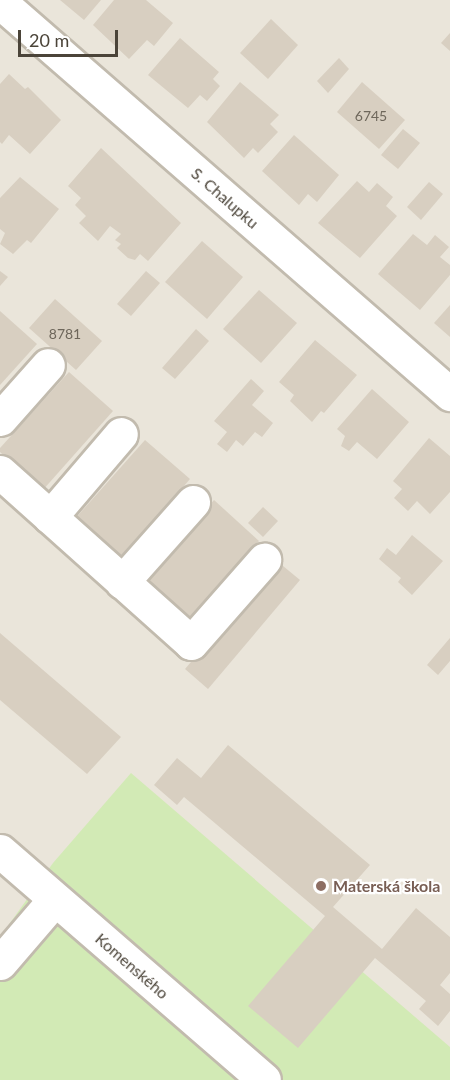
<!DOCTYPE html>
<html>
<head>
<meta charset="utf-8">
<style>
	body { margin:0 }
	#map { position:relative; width:450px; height:1080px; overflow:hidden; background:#f6f3ec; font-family:Lato,sans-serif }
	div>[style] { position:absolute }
	.residential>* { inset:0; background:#eae5da }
	.green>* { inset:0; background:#d2eab5 }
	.building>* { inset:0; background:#d8cfc1 }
	.roads { filter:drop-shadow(2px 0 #c2bbae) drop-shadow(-2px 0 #c2bbae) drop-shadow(0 2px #c2bbae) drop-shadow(0 -2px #c2bbae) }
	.minor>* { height:33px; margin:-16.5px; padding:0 16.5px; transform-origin:16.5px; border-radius:16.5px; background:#fff }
	.dots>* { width:16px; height:16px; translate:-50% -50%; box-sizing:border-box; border:3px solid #fff; border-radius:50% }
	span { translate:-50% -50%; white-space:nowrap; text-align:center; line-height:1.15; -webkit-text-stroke:4.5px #fff; paint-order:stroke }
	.number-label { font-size:14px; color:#6e675b }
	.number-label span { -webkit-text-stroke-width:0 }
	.street-label { font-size:16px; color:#4b4439 }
	.education-label { font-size:16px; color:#785e54; font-weight:700 }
	.left { translate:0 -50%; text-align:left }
	.scale { position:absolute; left:18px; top:30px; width:100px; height:27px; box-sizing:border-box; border:3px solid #4b4439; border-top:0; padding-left:8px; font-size:18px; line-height:21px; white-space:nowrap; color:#4b4439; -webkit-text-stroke:4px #fff; paint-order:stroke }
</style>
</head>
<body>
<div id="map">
	<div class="residential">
		<div style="clip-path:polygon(0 0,450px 0,450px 1080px,0 1080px)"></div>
	</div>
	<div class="green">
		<div style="clip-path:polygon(131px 773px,450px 1047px,450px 1080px,0 1080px,0 937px,53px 863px)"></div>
	</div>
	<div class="building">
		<div style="clip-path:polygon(60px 0,101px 0,84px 20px)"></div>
		<div style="clip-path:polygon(114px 0,146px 0,173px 23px,154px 46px,147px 40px,129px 59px,93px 25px)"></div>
		<div style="clip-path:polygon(271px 19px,298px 45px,268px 79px,240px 53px)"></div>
		<div style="clip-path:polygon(450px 33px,450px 51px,441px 43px)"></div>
		<div style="clip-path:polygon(180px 38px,219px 72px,213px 79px,220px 86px,207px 101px,200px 95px,188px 108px,148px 75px)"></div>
		<div style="clip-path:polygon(339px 58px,349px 69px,328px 93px,317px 81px)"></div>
		<div style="clip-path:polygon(9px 74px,25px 89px,28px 87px,61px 120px,30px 154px,9px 135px,2px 144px,0 142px,0 84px)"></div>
		<div style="clip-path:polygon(240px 82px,279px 115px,270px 124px,278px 132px,258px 153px,253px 148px,244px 158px,207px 122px)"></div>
		<div style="clip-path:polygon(362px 82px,405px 120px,379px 149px,337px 112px)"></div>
		<div style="clip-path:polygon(403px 129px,420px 143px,398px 169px,381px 155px)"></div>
		<div style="clip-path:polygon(294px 135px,339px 175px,317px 202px,308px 194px,299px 205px,262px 171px)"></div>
		<div style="clip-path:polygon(101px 148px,181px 223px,148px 261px,140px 254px,135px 260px,128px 258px,117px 248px,121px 244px,115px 240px,121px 234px,110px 226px,98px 241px,79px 223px,86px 216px,75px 205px,81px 198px,68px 186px)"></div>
		<div style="clip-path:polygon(20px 177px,59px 209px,31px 243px,27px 240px,13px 254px,0 244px,5px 233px,0 229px,0 198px)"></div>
		<div style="clip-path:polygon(357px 181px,369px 192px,377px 183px,393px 197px,386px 206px,397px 216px,360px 258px,318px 223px)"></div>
		<div style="clip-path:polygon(429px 182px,443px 194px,421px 220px,407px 207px)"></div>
		<div style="clip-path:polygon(413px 234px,427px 245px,435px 235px,449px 247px,440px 257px,450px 265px,450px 275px,420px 310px,378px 274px)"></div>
		<div style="clip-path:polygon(202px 241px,243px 277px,207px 319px,165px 282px)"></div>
		<div style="clip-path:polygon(0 271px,8px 277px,0 286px)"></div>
		<div style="clip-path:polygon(146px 271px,160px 283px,131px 316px,117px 304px)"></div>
		<div style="clip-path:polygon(259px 290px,297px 323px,261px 363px,223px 329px)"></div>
		<div style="clip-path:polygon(55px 299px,102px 341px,76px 370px,29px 328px)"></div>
		<div style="clip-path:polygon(450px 305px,450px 337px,434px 323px)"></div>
		<div style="clip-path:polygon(0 311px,37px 344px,0 385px)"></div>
		<div style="clip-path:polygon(196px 329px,209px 341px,175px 379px,162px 368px)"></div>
		<div style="clip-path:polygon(315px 340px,357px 375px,324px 413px,321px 411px,312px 422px,290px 401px,294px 395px,279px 382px)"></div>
		<div style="clip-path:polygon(69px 372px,113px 411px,42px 491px,0 452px,0 448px)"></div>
		<div style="clip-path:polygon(251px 379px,264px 391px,252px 405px,273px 423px,262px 437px,255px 432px,243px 446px,236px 440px,227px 452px,217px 444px,227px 432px,214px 421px)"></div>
		<div style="clip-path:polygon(372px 389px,409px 422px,377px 459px,357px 442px,349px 451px,341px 446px,345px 436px,337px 429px)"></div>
		<div style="clip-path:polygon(429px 438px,450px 456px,450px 492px,430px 514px,417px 501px,408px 511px,394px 498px,402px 489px,393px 481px)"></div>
		<div style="clip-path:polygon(145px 440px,190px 479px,119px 561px,73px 521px)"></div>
		<div style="clip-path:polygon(214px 500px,259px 541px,187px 622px,142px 582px)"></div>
		<div style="clip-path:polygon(263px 507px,278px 521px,263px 537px,248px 523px)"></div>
		<div style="clip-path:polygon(412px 535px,443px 561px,412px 595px,398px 582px,401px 578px,379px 559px,387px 548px,396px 555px)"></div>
		<div style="clip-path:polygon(277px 561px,300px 580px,208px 689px,185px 669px)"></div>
		<div style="clip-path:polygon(0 633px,121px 737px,87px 774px,0 700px)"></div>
		<div style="clip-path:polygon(450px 638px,450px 661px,438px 675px,427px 665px)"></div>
		<div style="clip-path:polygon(228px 745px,370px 865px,333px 907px,382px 949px,416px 908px,450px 937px,450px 973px,440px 985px,450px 994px,450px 1011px,438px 1026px,419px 1009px,426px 1001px,375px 958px,298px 1048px,248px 1006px,325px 916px,184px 797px,177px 805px,154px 785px,177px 758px,201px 778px)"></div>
	</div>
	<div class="roads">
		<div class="minor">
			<div style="left:0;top:2px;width:597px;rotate:41.06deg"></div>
			<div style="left:0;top:419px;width:72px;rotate:-48.4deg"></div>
			<div style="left:0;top:472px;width:256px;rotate:41.8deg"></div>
			<div style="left:191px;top:643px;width:111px;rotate:-48.7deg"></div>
			<div style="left:50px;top:517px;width:109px;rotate:-49.5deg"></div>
			<div style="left:122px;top:582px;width:107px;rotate:-48.4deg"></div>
			<div style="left:0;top:851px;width:349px;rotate:40.9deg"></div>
			<div style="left:0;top:963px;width:84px;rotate:-49.3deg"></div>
		</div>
	</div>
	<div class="dots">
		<div style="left:321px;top:886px;background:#8d6e63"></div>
	</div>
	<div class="number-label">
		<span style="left:371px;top:116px">6745</span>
		<span style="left:65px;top:334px">8781</span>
	</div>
	<div class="street-label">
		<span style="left:225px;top:198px;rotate:41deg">S. Chalupku</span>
		<span style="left:132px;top:966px;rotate:41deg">Komenského</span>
	</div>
	<div class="education-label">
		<span class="left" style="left:333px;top:886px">Materská škola</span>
	</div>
	<div class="scale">20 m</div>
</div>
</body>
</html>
